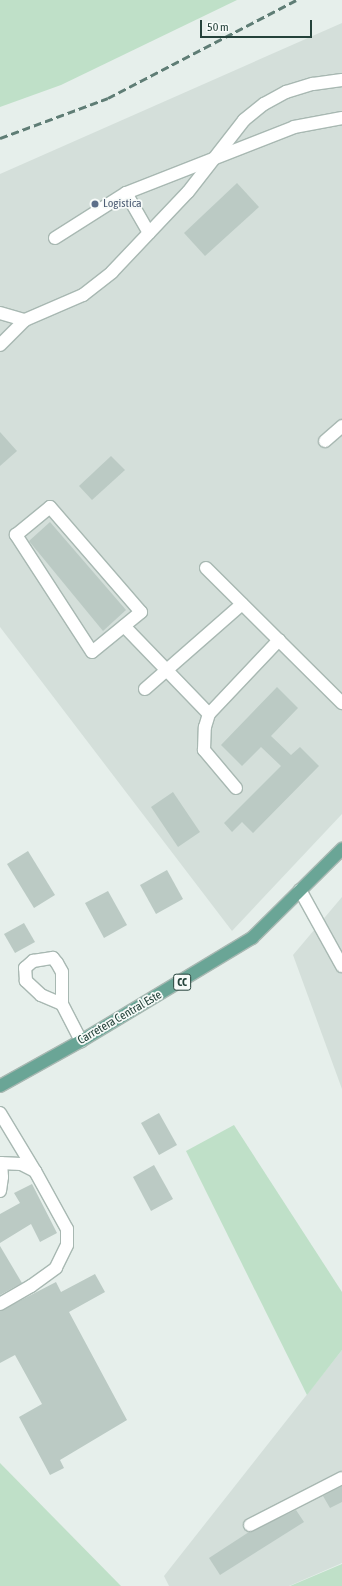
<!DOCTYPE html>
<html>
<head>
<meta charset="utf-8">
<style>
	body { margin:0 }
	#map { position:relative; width:342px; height:1586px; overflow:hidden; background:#e6efeb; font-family:"Asap Condensed",sans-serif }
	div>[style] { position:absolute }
	.built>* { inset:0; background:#d4dfda }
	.green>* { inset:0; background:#bfe0c8 }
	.building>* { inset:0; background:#bbcac4 }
	.roads { filter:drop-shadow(1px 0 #a8b8b2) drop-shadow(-1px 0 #a8b8b2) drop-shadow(0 1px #a8b8b2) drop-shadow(0 -1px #a8b8b2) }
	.minor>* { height:12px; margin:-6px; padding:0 6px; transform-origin:6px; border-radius:6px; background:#fff }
	.major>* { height:12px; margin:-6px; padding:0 6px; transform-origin:6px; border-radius:6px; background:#6aa596 }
	.rail>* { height:3px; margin-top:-1.5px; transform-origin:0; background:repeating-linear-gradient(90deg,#5f7d75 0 8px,transparent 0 12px) }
	.dots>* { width:11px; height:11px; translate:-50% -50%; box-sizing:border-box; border:2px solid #f7fbf9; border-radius:50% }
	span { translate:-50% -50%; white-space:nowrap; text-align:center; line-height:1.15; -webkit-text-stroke:3.5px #f7fbf9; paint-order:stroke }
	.shield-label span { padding:1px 3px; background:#f7fbf9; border:1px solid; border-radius:3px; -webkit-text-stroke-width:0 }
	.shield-label { font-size:11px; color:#24423a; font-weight:700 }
	.service-label { font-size:12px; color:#4e5e75 }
	.left { translate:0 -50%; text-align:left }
	.street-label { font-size:12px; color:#24423a }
	.scale { position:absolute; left:200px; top:20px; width:112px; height:18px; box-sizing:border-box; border:2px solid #24423a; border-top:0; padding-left:5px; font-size:12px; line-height:14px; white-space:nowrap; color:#24423a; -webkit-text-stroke:3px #f7fbf9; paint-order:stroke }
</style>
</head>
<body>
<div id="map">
	<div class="built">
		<div style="clip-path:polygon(342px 23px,342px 814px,232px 931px,0 627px,0 174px)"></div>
		<div style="clip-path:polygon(342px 897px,342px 1089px,293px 955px)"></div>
		<div style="clip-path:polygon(342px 1350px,342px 1563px,289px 1586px,169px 1586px,164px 1576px)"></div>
	</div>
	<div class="green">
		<div style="clip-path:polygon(0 0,237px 0,61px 85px,0 107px)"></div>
		<div style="clip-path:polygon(234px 1125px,342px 1292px,342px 1350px,307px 1395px,186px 1151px)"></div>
		<div style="clip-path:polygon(0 1463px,121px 1586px,0 1586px)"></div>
		<div style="clip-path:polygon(342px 1564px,342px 1586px,290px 1586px)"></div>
	</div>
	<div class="building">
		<div style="clip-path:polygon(237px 183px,259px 207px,205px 256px,184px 233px)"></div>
		<div style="clip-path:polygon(0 432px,17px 451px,0 466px)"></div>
		<div style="clip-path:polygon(111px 456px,125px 470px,92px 500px,79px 486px)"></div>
		<div style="clip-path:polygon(50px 522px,126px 610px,103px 631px,29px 541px)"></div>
		<div style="clip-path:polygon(277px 687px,298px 708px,271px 736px,291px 755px,300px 747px,319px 766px,253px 833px,242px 822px,232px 832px,224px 823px,281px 766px,261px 747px,242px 766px,221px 745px)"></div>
		<div style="clip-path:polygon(173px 792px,200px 832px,178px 847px,151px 807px)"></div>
		<div style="clip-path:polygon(28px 851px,55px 895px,34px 908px,7px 864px)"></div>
		<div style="clip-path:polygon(167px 870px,183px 899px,156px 914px,140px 885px)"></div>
		<div style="clip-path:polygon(108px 891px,127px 925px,104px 938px,85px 903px)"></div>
		<div style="clip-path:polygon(24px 923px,35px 942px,15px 953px,4px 934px)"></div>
		<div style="clip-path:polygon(159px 1113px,177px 1145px,159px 1155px,141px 1123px)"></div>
		<div style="clip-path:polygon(154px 1165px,173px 1199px,151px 1211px,133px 1177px)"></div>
		<div style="clip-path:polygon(32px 1184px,57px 1233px,40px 1242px,31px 1224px,0 1243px,0 1214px,20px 1203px,14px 1193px)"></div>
		<div style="clip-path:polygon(0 1246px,22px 1283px,0 1295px)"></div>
		<div style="clip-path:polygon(95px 1274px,105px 1292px,69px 1312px,127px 1420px,60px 1460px,64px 1468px,50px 1475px,19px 1417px,42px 1404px,15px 1355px,0 1363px,0 1311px,56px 1282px,61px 1292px)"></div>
		<div style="clip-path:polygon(342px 1486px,342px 1502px,330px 1508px,323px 1496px)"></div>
		<div style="clip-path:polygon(296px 1510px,304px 1522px,220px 1575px,209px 1558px,249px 1532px)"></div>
	</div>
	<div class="roads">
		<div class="minor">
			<div style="left:126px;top:193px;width:46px;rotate:60.1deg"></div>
			<div style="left:55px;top:238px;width:84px;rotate:-32.4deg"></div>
			<div style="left:126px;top:193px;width:180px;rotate:-21.4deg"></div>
			<div style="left:294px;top:127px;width:49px;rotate:-10.6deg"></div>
			<div style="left:0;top:313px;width:26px;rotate:16deg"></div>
			<div style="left:25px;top:320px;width:63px;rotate:-23.3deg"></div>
			<div style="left:83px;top:295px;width:37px;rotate:-38deg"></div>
			<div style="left:112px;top:272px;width:110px;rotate:-46.5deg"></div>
			<div style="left:188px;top:192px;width:91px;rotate:-52.1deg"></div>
			<div style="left:244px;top:120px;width:26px;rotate:-39deg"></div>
			<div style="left:264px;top:104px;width:25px;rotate:-29deg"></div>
			<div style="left:286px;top:92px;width:28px;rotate:-17deg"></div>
			<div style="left:313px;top:84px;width:29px;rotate:-8deg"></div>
			<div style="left:0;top:345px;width:35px;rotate:-45deg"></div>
			<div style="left:325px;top:441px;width:23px;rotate:-41deg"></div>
			<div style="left:50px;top:507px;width:139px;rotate:49.1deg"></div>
			<div style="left:141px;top:612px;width:63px;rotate:140.8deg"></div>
			<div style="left:92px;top:652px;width:140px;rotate:-123deg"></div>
			<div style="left:16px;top:535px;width:44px;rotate:-39.5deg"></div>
			<div style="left:206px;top:568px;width:192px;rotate:44.8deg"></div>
			<div style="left:124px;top:626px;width:122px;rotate:46deg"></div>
			<div style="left:145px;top:689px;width:129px;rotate:-41.2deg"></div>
			<div style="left:236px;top:788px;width:50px;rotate:-130.1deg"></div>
			<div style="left:204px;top:750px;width:23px;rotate:-88deg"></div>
			<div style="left:205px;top:727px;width:14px;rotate:-73deg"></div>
			<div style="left:209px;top:714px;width:102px;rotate:-46.6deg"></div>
			<div style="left:300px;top:890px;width:87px;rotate:61.1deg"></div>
			<div style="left:62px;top:1004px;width:23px;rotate:-157deg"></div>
			<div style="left:41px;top:995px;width:21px;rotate:-137deg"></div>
			<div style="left:26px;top:981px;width:13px;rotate:-94deg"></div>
			<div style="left:25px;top:968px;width:11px;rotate:-41deg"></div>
			<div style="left:33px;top:961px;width:20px;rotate:-9deg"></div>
			<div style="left:53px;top:958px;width:6px;rotate:51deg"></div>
			<div style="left:57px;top:963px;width:10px;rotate:61deg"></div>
			<div style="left:62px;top:972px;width:32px;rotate:90deg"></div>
			<div style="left:62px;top:1004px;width:42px;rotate:62.8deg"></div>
			<div style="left:0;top:1113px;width:68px;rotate:58.9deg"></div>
			<div style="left:0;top:1163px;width:21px;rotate:3deg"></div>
			<div style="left:21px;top:1164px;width:16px;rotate:27deg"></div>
			<div style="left:35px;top:1171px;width:66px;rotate:61.1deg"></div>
			<div style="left:67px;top:1229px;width:16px;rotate:90deg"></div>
			<div style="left:67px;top:1245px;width:25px;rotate:116deg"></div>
			<div style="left:56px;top:1268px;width:31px;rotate:144deg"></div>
			<div style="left:31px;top:1286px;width:36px;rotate:150deg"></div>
			<div style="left:0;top:1191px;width:14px;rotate:-82deg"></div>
			<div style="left:2px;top:1177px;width:14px;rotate:-94deg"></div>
			<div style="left:250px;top:1525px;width:103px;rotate:-27.1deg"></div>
		</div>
		<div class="major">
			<div style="left:0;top:1086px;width:93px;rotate:-29.1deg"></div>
			<div style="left:81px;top:1041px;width:200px;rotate:-31.1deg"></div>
			<div style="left:252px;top:938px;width:127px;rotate:-44.7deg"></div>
		</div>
	</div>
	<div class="rail">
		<div style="left:0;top:138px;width:115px;rotate:-20.3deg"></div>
		<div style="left:108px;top:98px;width:212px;rotate:-27.5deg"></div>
	</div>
	<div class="dots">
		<div style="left:95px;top:204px;background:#5c6f8a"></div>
	</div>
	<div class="shield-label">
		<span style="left:182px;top:982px">CC</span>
	</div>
	<div class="service-label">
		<span class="left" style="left:103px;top:204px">Logistica</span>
	</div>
	<div class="street-label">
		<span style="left:120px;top:1018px;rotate:-30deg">Carretera Central Este</span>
	</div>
	<div class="scale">50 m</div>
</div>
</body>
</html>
